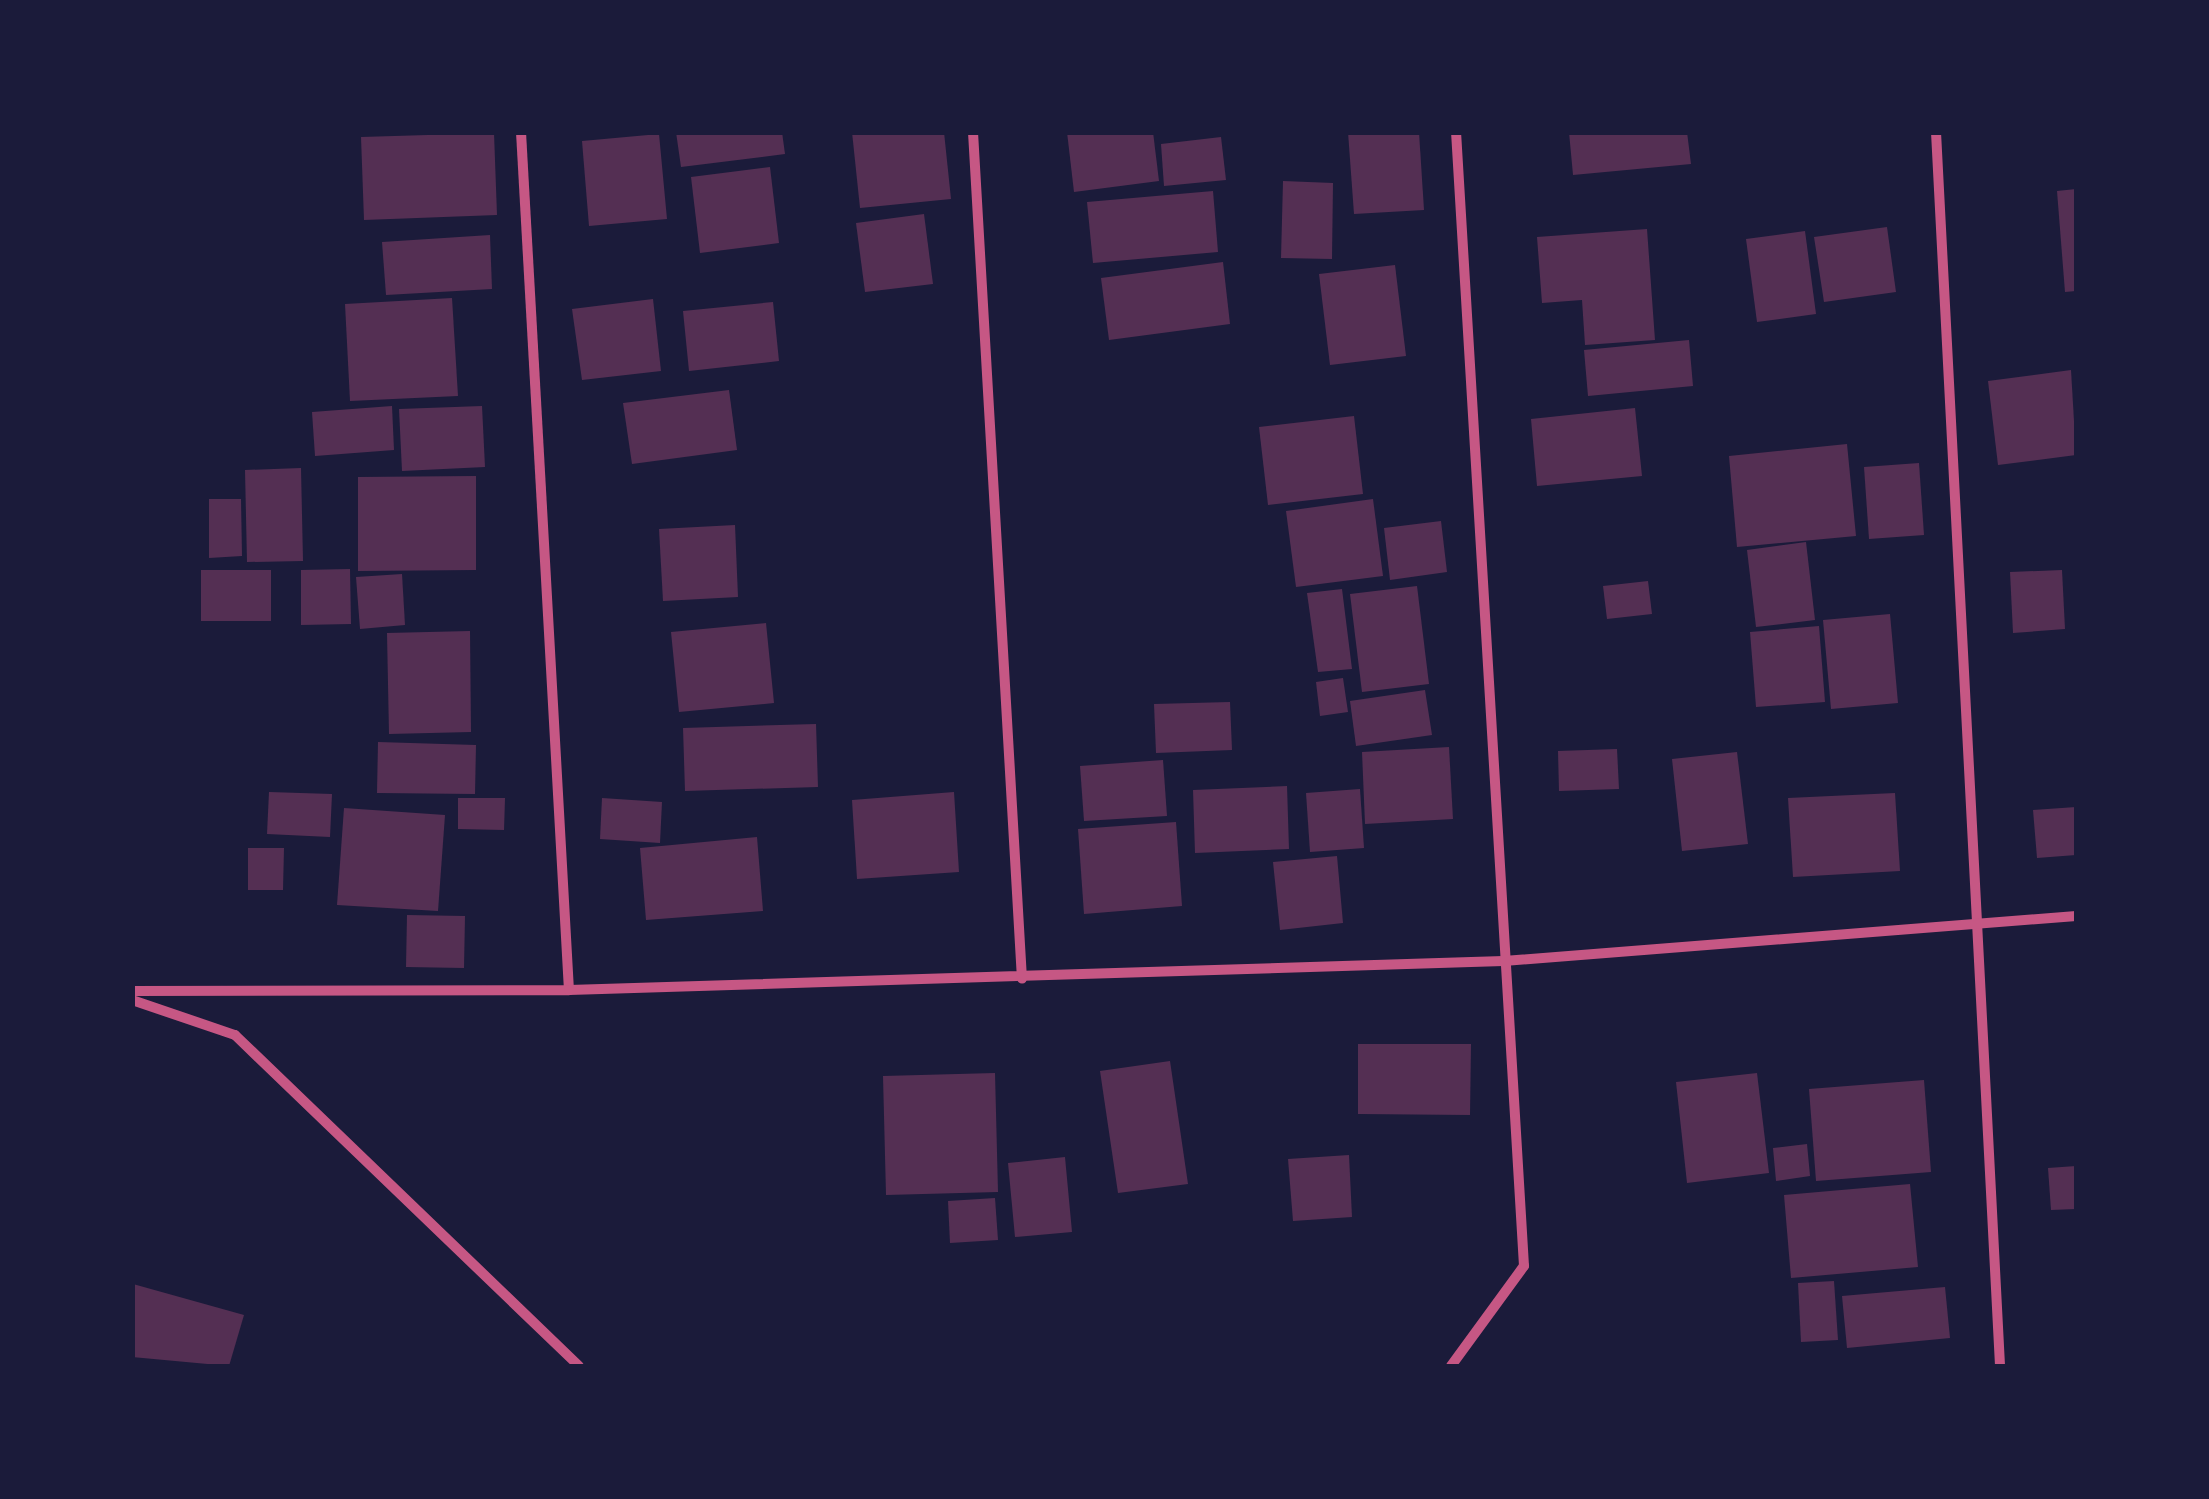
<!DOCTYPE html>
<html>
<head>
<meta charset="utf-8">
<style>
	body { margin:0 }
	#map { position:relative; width:2209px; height:1499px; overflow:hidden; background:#1b1b3a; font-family:Mulish,sans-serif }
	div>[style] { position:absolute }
	.building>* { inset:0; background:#542f53 }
	.minor>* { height:10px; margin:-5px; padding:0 5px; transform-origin:5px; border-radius:5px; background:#c65784 }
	span { translate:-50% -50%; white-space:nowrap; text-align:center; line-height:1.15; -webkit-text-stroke:10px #1b1b3a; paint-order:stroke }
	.frame { position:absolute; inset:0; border:135px solid #1b1b3a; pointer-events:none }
</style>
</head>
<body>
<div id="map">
	<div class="building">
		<div style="clip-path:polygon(676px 132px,782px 132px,785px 154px,681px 167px)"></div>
		<div style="clip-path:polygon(852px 132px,944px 132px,951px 199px,860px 208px)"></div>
		<div style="clip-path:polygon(1067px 132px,1153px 132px,1159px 181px,1074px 192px)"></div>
		<div style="clip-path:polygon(1348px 132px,1419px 132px,1424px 210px,1354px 214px)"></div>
		<div style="clip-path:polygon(1569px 132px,1687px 132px,1691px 164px,1573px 175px)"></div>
		<div style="clip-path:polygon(494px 133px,497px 215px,364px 220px,361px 137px)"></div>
		<div style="clip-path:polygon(659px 134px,667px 219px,589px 226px,582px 141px)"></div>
		<div style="clip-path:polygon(1221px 137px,1226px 180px,1164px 186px,1161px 144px)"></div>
		<div style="clip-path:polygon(770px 167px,779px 243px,700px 253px,691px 177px)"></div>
		<div style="clip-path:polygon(1283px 181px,1333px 183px,1332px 259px,1281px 258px)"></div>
		<div style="clip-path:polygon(2076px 189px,2076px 291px,2065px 292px,2057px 191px)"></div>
		<div style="clip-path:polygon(1213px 191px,1218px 252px,1093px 263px,1087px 202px)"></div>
		<div style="clip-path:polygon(924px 214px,933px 284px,865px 292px,856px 223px)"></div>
		<div style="clip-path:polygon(1887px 227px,1896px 292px,1824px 302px,1814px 237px)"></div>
		<div style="clip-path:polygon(1647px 229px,1655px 340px,1585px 345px,1582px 300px,1542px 303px,1537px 237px)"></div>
		<div style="clip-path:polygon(1805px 231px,1816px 314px,1757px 322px,1746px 239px)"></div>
		<div style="clip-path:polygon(490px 235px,492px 289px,386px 295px,382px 242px)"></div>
		<div style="clip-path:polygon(1223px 262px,1230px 324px,1109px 340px,1101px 278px)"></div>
		<div style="clip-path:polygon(1395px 265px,1406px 356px,1330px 365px,1319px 274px)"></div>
		<div style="clip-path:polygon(452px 298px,458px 396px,350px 401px,345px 304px)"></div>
		<div style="clip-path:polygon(653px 299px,661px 371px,582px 380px,572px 309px)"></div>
		<div style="clip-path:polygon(773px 302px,779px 361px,689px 371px,683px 311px)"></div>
		<div style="clip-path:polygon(1689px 340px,1693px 386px,1588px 396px,1584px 350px)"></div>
		<div style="clip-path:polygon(2071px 370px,2076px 455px,1998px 465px,1988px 381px)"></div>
		<div style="clip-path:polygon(729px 390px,737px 450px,632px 464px,623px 403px)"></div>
		<div style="clip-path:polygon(392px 406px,394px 450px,315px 456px,312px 412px)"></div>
		<div style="clip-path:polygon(482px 406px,485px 467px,402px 471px,399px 409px)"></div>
		<div style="clip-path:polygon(1635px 408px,1642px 476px,1537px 486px,1531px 419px)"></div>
		<div style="clip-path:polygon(1354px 416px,1363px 494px,1268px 505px,1259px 427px)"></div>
		<div style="clip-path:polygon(1847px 444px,1856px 536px,1737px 547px,1729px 456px)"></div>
		<div style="clip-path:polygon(1919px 463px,1924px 535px,1869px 539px,1864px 467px)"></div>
		<div style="clip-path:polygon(301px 468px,303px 561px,247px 562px,245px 470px)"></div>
		<div style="clip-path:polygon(476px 476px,476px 570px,358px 571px,358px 477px)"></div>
		<div style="clip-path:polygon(209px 499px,241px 499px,242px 556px,209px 558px)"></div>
		<div style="clip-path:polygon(1373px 499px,1383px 576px,1296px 587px,1286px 511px)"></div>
		<div style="clip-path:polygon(1441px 521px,1447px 572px,1390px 580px,1384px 528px)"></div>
		<div style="clip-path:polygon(735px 525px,738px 597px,663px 601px,659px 529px)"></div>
		<div style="clip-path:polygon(1806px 542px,1815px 620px,1756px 627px,1747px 550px)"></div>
		<div style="clip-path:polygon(350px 569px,351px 624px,301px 625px,301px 570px)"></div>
		<div style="clip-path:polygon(201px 570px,271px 570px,271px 621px,201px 621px)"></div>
		<div style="clip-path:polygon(2062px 570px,2065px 629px,2013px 633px,2010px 572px)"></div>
		<div style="clip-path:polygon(402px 574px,405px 625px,360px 629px,356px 577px)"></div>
		<div style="clip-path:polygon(1648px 581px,1652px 614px,1607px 619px,1603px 586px)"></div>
		<div style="clip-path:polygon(1417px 586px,1429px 684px,1362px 692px,1350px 594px)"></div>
		<div style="clip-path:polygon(1342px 589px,1352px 669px,1318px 672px,1307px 593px)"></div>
		<div style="clip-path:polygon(1890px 614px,1898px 703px,1831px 709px,1823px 620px)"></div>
		<div style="clip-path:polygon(766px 623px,774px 703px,679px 712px,671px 632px)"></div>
		<div style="clip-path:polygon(1819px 626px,1825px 702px,1756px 707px,1750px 632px)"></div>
		<div style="clip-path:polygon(470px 631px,471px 732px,389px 734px,387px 633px)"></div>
		<div style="clip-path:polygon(1343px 678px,1348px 712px,1320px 716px,1316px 682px)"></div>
		<div style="clip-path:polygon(1425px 690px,1432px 735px,1356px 746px,1350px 701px)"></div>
		<div style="clip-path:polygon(1230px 702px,1232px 750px,1156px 753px,1154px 704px)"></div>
		<div style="clip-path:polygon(816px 724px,818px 787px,685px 791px,683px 728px)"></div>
		<div style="clip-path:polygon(378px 742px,476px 745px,475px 794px,377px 793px)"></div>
		<div style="clip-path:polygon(1449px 747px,1453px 819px,1365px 824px,1362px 752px)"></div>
		<div style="clip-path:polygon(1617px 749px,1619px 789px,1559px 791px,1558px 751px)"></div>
		<div style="clip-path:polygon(1737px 752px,1748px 844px,1682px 851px,1672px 759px)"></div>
		<div style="clip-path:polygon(1163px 760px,1167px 816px,1084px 821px,1080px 766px)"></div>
		<div style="clip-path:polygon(1287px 786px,1289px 849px,1195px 853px,1193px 790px)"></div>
		<div style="clip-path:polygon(1360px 789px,1364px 848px,1310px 852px,1306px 793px)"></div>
		<div style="clip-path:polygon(269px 792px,332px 794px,330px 837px,267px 834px)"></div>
		<div style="clip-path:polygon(954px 792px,959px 872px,857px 879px,852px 800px)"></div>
		<div style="clip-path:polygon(1895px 793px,1900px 871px,1793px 877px,1788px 798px)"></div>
		<div style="clip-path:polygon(458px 798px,505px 798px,504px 830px,458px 829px)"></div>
		<div style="clip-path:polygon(602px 798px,662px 802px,660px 843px,600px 839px)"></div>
		<div style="clip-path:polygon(2076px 807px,2076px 855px,2037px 858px,2033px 810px)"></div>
		<div style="clip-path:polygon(344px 808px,445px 815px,438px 911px,337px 905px)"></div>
		<div style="clip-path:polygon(1176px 822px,1182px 906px,1084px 914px,1078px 829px)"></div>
		<div style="clip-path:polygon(757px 837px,763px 911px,646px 920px,640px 848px)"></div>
		<div style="clip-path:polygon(248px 848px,284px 848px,283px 890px,248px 890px)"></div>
		<div style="clip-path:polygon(1337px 856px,1343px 923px,1280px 930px,1273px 862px)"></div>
		<div style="clip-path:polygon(407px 915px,465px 916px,464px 968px,406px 967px)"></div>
		<div style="clip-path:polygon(1358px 1044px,1471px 1044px,1470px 1115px,1358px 1114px)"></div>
		<div style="clip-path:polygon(1170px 1061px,1188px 1184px,1118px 1193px,1100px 1071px)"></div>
		<div style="clip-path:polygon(995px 1073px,998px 1192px,886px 1195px,883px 1076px)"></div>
		<div style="clip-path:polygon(1757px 1073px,1769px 1173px,1687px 1183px,1676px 1082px)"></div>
		<div style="clip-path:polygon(1924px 1080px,1931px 1172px,1816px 1181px,1809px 1089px)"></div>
		<div style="clip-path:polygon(1807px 1144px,1810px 1176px,1776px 1181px,1773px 1148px)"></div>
		<div style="clip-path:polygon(1349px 1155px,1352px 1217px,1293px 1221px,1288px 1159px)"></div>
		<div style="clip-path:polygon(1065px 1157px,1072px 1232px,1015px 1237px,1008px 1163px)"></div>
		<div style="clip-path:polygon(2076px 1166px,2076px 1209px,2051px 1210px,2048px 1168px)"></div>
		<div style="clip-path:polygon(1910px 1184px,1918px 1267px,1791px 1278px,1784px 1195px)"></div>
		<div style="clip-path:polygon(995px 1198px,998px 1240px,950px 1243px,948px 1201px)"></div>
		<div style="clip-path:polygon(1834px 1281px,1838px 1340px,1801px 1342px,1798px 1283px)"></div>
		<div style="clip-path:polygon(133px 1284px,244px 1315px,229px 1366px,132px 1357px)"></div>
		<div style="clip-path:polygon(1945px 1287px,1950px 1338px,1847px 1348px,1842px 1296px)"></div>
	</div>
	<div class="minor">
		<div style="left:521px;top:132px;width:859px;rotate:86.8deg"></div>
		<div style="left:973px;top:132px;width:848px;rotate:86.69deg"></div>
		<div style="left:1936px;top:132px;width:1236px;rotate:87.03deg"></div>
		<div style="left:132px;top:991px;width:437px;rotate:-0.1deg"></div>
		<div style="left:569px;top:990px;width:935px;rotate:-1.78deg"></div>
		<div style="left:1504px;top:961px;width:574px;rotate:-4.5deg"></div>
		<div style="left:132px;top:1000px;width:109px;rotate:18.8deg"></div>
		<div style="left:235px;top:1035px;width:477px;rotate:43.9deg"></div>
		<div style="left:1451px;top:1366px;width:124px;rotate:-53.9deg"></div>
		<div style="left:1524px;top:1266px;width:1136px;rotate:-93.43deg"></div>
	</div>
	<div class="frame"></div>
</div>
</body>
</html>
